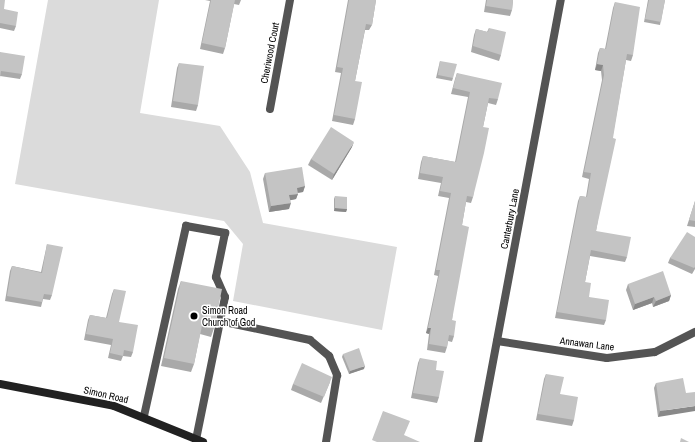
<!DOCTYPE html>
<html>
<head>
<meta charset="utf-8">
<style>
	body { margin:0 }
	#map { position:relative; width:695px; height:442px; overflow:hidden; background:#fff; font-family:"Archivo Narrow",sans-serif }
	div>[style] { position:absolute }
	.green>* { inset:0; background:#dbdbdb }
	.lane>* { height:8px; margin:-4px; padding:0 4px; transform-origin:4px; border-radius:4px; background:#545454 }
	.street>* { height:8px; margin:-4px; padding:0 4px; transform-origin:4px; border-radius:4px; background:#545454 }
	.secondary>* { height:8px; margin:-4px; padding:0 4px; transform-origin:4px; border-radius:4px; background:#212121 }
	.wall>* { inset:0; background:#a9a9a9 }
	.shaded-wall>* { inset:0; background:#898989 }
	.building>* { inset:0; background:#c4c4c4 }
	.dots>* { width:11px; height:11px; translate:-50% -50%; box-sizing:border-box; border:2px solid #fff; border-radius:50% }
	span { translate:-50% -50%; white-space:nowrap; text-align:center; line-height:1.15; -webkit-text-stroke:3px #fff; paint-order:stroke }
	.street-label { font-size:10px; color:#000 }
	.poi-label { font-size:10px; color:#000 }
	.left { translate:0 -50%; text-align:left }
</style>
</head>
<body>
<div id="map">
	<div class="green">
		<div style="clip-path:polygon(48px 0,159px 0,140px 113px,220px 126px,250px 172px,263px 223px,397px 247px,382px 330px,233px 301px,243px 244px,224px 221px,15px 184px)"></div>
	</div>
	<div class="lane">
		<div style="left:220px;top:321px;width:92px;rotate:11.9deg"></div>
		<div style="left:310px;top:340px;width:25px;rotate:40deg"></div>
		<div style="left:329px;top:356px;width:21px;rotate:67deg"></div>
		<div style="left:337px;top:375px;width:68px;rotate:99.3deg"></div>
		<div style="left:144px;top:416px;width:195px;rotate:-77.5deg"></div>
		<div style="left:186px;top:226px;width:40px;rotate:10deg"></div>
		<div style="left:225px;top:233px;width:45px;rotate:101.6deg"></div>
		<div style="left:216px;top:277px;width:22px;rotate:66deg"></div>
		<div style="left:225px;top:297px;width:145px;rotate:101.5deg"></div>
	</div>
	<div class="street">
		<div style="left:270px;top:109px;width:111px;rotate:-79.6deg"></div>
		<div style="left:497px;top:341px;width:111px;rotate:8.8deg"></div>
		<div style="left:607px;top:358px;width:48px;rotate:-7.1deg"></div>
		<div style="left:655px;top:352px;width:45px;rotate:-26.6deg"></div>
		<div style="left:478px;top:442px;width:450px;rotate:-79.4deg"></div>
	</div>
	<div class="secondary">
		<div style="left:0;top:384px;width:116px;rotate:10.9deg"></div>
		<div style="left:114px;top:406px;width:96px;rotate:22deg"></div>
	</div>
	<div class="wall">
		<div style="clip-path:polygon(0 0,4px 9px,16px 26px,14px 31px,0 28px)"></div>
		<div style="clip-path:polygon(205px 0,241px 0,239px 5px,234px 4px,225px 48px,223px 54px,200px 49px,210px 1px)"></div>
		<div style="clip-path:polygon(348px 0,376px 0,372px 25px,369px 30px,365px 30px,355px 81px,355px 119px,353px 125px,332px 121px,341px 73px,335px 72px)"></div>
		<div style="clip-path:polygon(486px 0,513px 0,512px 10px,510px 16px,484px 12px)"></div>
		<div style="clip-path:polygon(648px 0,665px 0,660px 25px,644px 22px)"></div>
		<div style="clip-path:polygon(615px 2px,633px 55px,631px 61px,626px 60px,596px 231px,627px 257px,625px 262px,590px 256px,585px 282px,589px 297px,606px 320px,604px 325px,555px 318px,578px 201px,580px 196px,586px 197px,589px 179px,582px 177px,602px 80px,601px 71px,595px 70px,598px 53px,600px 48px,605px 49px,613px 8px)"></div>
		<div style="clip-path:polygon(489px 28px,501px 55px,499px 61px,471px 52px,474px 35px,476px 29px,487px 32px)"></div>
		<div style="clip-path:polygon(0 52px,22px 74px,20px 79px,0 76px)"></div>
		<div style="clip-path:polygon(440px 61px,453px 78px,452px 81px,436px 78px)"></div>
		<div style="clip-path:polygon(179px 63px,198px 105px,196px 111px,171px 107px,177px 68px)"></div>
		<div style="clip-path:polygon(457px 73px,498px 99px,496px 105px,488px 103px,483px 127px,473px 197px,471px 203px,466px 202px,462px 225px,452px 320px,454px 336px,452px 342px,448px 341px,447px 347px,445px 353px,427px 350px,429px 334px,426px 333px,438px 276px,434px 275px,449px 198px,438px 196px,441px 183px,418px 179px,421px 162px,423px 156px,455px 162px,468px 97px,451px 94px,455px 79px)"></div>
		<div style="clip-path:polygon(352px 147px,332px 180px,308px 165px,311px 159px)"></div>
		<div style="clip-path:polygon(265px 173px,305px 186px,303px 192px,298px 193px,296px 199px,290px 200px,289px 209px,269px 212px,263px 179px)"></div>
		<div style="clip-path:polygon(335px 196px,347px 209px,346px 212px,334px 211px,334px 199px)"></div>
		<div style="clip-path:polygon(695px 201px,695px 227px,687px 226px)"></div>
		<div style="clip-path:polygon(695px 237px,695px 269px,692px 274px,668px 263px,670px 258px)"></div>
		<div style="clip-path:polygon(47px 244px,52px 295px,50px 300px,43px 299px,41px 307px,5px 301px,10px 271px,12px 266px,41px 272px,46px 249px)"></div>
		<div style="clip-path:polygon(181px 281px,214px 328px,211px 337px,200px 334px,194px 364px,191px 372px,161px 366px,178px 289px)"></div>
		<div style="clip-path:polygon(628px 284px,671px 295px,669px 301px,653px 307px,652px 303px,633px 310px,626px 290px)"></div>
		<div style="clip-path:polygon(114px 289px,119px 322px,133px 352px,131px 357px,123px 356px,121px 361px,108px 358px,111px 345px,84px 340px,88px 320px,90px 315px,106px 318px,112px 294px)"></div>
		<div style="clip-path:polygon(343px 354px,364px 369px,349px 374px,342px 357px)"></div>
		<div style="clip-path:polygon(420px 358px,436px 370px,439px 397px,437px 403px,411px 398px,418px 363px)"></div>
		<div style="clip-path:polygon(546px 374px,560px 394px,574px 420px,572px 426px,536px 420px,544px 379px)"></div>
		<div style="clip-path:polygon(330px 382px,321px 403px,291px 390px,293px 384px)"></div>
		<div style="clip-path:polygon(656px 383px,686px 393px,658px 417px,654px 388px)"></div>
	</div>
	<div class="shaded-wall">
		<div style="clip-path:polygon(597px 64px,603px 65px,601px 71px,595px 70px)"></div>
		<div style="clip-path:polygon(354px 142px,352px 147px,332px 180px,334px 174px)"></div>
		<div style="clip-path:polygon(305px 186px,303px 192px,295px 193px,297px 188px)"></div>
		<div style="clip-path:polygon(298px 194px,296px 199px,287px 201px,289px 195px)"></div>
		<div style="clip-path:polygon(291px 203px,289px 209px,269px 212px,271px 206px)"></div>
		<div style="clip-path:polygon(335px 208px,347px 209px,346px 212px,334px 211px)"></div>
		<div style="clip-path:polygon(671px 295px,669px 301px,653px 307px,656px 301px)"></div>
		<div style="clip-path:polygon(654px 297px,652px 303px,633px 310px,635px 304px)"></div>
		<div style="clip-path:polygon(428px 328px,431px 328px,429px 334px,426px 333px)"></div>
		<div style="clip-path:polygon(365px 366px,364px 369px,349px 374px,350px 371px)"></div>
		<div style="clip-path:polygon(695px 406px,695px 411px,658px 417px,660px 411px)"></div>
	</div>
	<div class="building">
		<div style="clip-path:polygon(0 0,5px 0,4px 9px,18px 12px,16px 26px,0 23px)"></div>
		<div style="clip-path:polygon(211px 0,235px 0,225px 48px,202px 43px)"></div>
		<div style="clip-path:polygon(349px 0,376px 0,372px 25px,366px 24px,355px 81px,362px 82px,355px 119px,334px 115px,343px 68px,337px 67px)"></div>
		<div style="clip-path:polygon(487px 0,513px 0,512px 10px,486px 6px)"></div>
		<div style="clip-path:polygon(649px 0,665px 0,661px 22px,645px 19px)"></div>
		<div style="clip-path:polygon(615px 2px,640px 7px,633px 55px,627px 54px,613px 138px,616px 139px,596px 231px,631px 237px,627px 257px,591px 250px,585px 282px,591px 283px,589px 297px,609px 300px,606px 320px,557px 312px,580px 196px,587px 197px,591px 173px,584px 172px,604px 75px,603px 65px,597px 64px,600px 48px,606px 49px)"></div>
		<div style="clip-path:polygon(489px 28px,506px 32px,501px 55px,473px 46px,476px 29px,488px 32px)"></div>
		<div style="clip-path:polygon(0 52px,25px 56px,22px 74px,1px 71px,0 78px)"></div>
		<div style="clip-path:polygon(440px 61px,457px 64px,453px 78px,438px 75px)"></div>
		<div style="clip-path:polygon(179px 63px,204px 66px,198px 105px,173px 101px)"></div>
		<div style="clip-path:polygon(457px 73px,502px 83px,498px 99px,489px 98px,483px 127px,489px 128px,484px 153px,473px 197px,467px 196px,462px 225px,469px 227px,452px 320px,456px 321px,454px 336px,449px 335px,447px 347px,429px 344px,431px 328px,428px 328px,440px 270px,436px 270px,451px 193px,440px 191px,443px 177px,420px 173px,423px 156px,456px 162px,470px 92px,453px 88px)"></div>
		<div style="clip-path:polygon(331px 127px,354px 142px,334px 174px,311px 159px)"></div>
		<div style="clip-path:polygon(302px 167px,305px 186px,297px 188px,298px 194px,289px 195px,291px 203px,271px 206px,265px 173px)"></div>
		<div style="clip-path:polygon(335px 196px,347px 197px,347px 209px,335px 208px)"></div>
		<div style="clip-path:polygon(695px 201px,695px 221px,689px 220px)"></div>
		<div style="clip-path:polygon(687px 232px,695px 237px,695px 267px,694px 268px,670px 258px)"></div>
		<div style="clip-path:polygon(47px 244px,63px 247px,52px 295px,44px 294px,42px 302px,7px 296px,12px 266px,42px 273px)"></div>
		<div style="clip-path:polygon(663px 271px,671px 295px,656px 301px,654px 297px,635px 304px,628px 284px)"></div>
		<div style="clip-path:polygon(181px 281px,222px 289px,214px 328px,202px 326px,194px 364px,164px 358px)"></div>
		<div style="clip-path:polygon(114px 289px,126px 291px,119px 322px,138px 325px,133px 352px,124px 350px,123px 356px,110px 353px,113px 339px,86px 334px,90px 315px,107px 318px)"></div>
		<div style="clip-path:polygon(359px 348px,365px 366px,350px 371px,343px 354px)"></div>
		<div style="clip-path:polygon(420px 358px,437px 361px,436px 370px,444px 371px,439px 397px,413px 393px)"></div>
		<div style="clip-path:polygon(302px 363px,332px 377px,324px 397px,293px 384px)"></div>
		<div style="clip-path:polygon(546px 374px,564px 377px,560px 394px,578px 397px,574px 420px,538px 414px)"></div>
		<div style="clip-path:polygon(683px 378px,686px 393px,695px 392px,695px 406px,660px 411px,656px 383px)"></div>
		<div style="clip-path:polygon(383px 411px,410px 421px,404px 435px,420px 442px,377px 442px,372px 440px)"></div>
		<div style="clip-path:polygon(681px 438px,689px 442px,680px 442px)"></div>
	</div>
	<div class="dots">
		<div style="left:194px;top:316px;background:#000"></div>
	</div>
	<div class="street-label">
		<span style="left:270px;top:53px;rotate:-79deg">Cheriwood Court</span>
		<span style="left:510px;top:219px;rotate:-79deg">Canterbury Lane</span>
		<span style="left:587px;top:344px;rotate:7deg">Annawan Lane</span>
		<span style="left:106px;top:395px;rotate:13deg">Simon Road</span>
	</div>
	<div class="poi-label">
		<span class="left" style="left:202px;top:316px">Simon Road<br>Church of God</span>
	</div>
</div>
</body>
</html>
